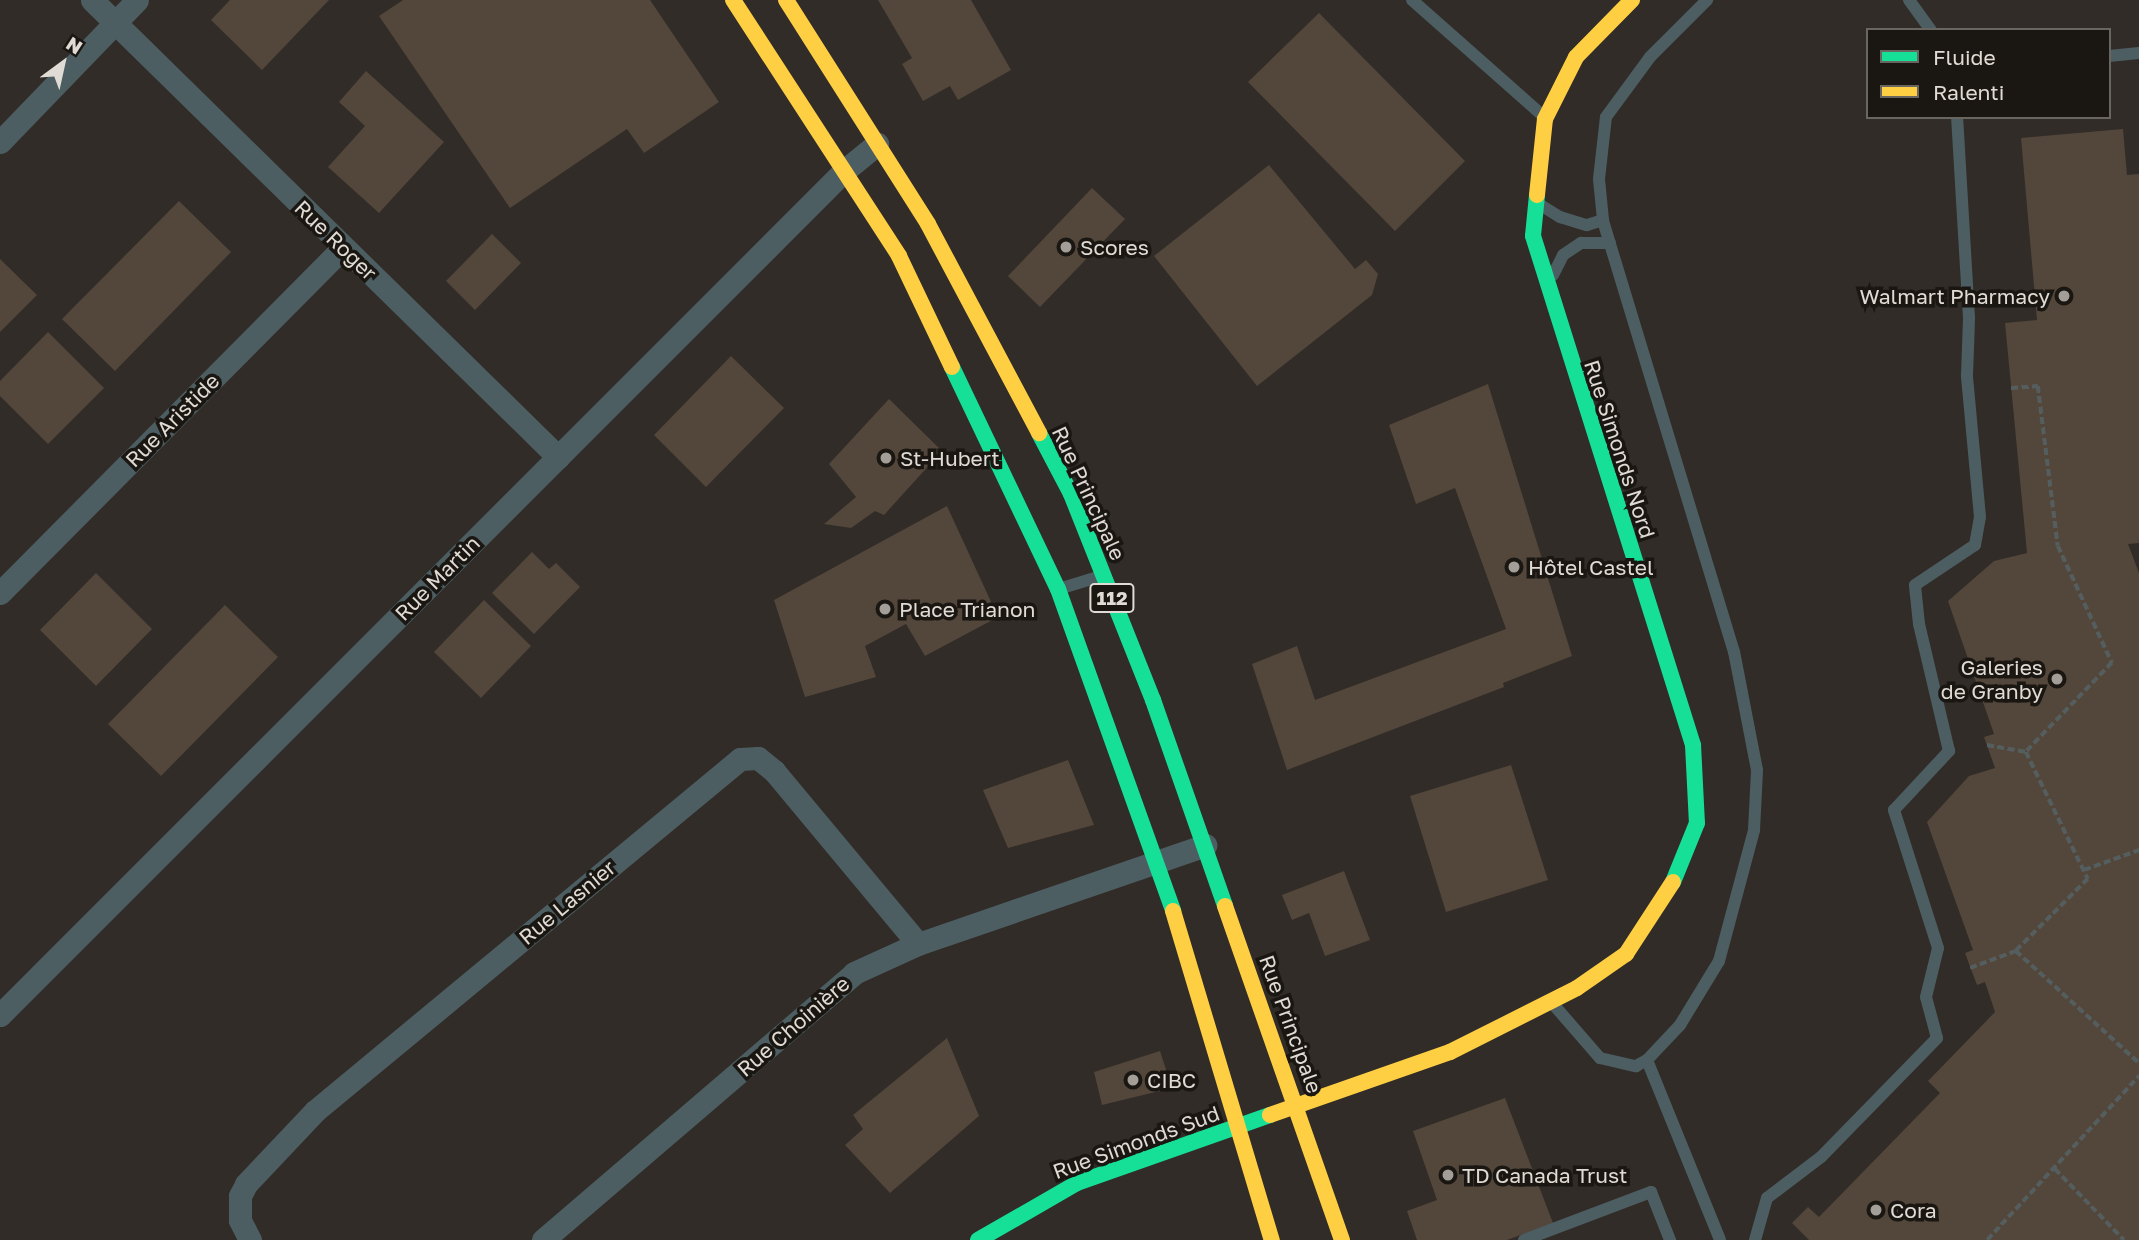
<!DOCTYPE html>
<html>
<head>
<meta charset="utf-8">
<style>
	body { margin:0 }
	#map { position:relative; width:2139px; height:1240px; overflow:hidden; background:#312c27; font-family:"Golos Text",sans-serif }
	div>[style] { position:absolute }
	.building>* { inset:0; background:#53463b }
	.path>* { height:3.5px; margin-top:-1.75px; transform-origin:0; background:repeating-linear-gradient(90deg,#555e5f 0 7px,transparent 0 10.5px) }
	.lane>* { height:12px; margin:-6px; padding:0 6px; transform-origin:6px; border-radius:6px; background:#4d5e62 }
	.street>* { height:23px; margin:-11.5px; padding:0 11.5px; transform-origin:11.5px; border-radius:11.5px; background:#4d5e62 }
	.fast>* { height:16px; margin:-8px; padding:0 8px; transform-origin:8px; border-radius:8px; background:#16e098 }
	.slow>* { height:16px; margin:-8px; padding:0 8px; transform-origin:8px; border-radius:8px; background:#ffcf43 }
	.dots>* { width:19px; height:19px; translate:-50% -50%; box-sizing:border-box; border:4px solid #1a1611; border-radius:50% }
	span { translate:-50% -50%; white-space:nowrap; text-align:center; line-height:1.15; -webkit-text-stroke:7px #1a1611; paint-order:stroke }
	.shield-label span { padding:2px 5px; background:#1a1611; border:2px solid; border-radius:5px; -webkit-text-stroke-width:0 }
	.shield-label { font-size:19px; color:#e0dbd4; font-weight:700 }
	.street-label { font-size:21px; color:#e0dbd4 }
	.poi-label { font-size:21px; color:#e0dbd4 }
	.left { translate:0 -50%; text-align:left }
	.right { translate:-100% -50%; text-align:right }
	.legend { position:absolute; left:1866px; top:28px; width:245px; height:91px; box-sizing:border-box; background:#1a1611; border:2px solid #69655f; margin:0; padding:9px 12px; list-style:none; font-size:21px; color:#e0dbd4 }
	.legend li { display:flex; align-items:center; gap:14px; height:35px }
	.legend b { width:35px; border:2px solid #69655f }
	.north { position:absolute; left:28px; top:28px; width:70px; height:70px; -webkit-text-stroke:5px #1a1611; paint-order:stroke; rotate:33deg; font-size:19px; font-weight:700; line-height:28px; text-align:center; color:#e0dbd4 }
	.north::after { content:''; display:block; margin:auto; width:24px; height:32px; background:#e0dbd4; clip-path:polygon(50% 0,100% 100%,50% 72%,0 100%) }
</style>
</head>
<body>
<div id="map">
	<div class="building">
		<div style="clip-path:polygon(230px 0,329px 0,262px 70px,211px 20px)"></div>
		<div style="clip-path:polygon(403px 0,650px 0,719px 102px,644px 153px,627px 129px,510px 208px,379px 16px)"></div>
		<div style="clip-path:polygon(878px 0,971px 0,1011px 70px,958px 100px,950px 86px,923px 101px,902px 64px,912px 58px)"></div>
		<div style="clip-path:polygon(1319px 13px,1465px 161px,1395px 231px,1248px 82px)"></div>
		<div style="clip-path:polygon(366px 71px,444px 142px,379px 213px,328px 167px,365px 126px,339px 102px)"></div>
		<div style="clip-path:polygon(2123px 129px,2127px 175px,2139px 174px,2139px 543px,2128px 544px,2139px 573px,2139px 1240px,1809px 1240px,1792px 1223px,1808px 1207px,1819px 1217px,1940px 1093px,1928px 1081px,1995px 1012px,1985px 982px,1977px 985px,1965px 953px,1973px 950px,1927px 822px,1969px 776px,1995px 768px,1984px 737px,1994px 734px,1948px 601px,1994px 561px,2027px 553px,2005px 323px,2037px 320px,2021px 138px)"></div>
		<div style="clip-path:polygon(1269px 165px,1355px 269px,1366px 260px,1378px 274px,1372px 295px,1257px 386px,1154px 256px)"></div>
		<div style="clip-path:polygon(1092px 188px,1125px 219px,1040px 307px,1008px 276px)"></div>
		<div style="clip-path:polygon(179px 201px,231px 252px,115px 371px,62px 319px)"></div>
		<div style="clip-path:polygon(492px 234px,521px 263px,475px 310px,446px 281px)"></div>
		<div style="clip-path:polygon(0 259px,37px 295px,0 332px)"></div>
		<div style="clip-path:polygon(48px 332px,104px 388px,48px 444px,0 396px,0 381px)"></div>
		<div style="clip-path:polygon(731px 356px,784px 408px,706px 487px,654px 435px)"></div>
		<div style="clip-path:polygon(1488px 384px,1572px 656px,1503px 683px,1504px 687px,1287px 770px,1252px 664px,1297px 646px,1315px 700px,1506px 629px,1455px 488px,1416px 504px,1389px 425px)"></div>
		<div style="clip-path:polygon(889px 399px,942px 451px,884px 515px,875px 511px,851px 528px,824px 524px,856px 497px,829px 464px)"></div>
		<div style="clip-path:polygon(947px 506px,998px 617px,925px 656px,906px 624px,865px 646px,876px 677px,805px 697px,774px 600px)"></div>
		<div style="clip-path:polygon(532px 552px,549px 569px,556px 563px,580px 587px,534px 634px,492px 593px)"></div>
		<div style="clip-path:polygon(96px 573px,152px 629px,96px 686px,40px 630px)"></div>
		<div style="clip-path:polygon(484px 600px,531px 646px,481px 698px,434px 652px)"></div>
		<div style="clip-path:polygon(225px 605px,278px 657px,161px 776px,108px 724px)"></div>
		<div style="clip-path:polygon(1068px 760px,1094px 825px,1008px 848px,983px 790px)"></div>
		<div style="clip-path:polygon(1511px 765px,1548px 880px,1446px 912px,1410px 796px)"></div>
		<div style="clip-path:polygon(1344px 871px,1370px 940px,1325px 956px,1309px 913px,1292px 920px,1282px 895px)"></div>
		<div style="clip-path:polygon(947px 1038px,979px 1116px,890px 1193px,845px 1145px,863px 1129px,853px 1115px)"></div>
		<div style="clip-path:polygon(1160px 1051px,1172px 1088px,1102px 1105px,1094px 1072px)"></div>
		<div style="clip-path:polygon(1505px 1098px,1553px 1223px,1507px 1240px,1417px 1240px,1407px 1211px,1437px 1200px,1413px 1131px)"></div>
	</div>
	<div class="path">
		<div style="left:2011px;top:388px;width:27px;rotate:-4deg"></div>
		<div style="left:2038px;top:386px;width:161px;rotate:82.9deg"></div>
		<div style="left:2058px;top:546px;width:129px;rotate:65.2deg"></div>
		<div style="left:2112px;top:663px;width:124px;rotate:134deg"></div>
		<div style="left:2026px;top:752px;width:141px;rotate:64deg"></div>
		<div style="left:2088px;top:879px;width:102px;rotate:135deg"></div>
		<div style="left:2016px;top:951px;width:166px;rotate:42.3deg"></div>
		<div style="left:1987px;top:745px;width:40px;rotate:10deg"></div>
		<div style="left:2084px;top:870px;width:59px;rotate:-20deg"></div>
		<div style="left:1970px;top:968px;width:49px;rotate:-20.3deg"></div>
		<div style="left:2055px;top:1169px;width:99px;rotate:45.8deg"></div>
		<div style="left:1987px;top:1240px;width:224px;rotate:-47.2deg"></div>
	</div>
	<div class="lane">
		<div style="left:1412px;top:0;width:175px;rotate:41.5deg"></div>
		<div style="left:1909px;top:0;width:37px;rotate:54deg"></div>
		<div style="left:2109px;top:56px;width:30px;rotate:-6deg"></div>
		<div style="left:1539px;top:204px;width:25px;rotate:32deg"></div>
		<div style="left:1560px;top:217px;width:28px;rotate:17deg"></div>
		<div style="left:1587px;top:225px;width:17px;rotate:-17deg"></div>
		<div style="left:1553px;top:275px;width:22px;rotate:-63deg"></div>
		<div style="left:1563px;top:255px;width:22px;rotate:-34deg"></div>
		<div style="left:1581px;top:243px;width:29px"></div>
		<div style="left:1062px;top:588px;width:41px;rotate:-17.1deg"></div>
		<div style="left:1553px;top:1004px;width:72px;rotate:49deg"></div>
		<div style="left:1600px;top:1058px;width:37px;rotate:13deg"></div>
		<div style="left:1636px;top:1066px;width:13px;rotate:-29deg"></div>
		<div style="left:1647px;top:1060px;width:48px;rotate:-46.7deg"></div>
		<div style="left:1680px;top:1025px;width:75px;rotate:-58.6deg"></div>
		<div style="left:1719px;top:961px;width:136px;rotate:-75deg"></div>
		<div style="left:1754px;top:830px;width:60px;rotate:-87.1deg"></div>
		<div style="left:1757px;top:770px;width:120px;rotate:-101deg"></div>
		<div style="left:1734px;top:652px;width:451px;rotate:-106.9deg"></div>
		<div style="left:1603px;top:220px;width:41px;rotate:-95.6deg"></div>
		<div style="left:1599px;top:179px;width:62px;rotate:-83.6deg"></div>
		<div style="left:1606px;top:117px;width:74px;rotate:-53.7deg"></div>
		<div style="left:1650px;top:57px;width:81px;rotate:-45deg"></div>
		<div style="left:1647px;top:1060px;width:194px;rotate:67.9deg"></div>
		<div style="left:1524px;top:1240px;width:136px;rotate:-20.7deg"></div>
		<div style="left:1651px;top:1192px;width:52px;rotate:68.4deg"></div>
		<div style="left:1755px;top:1240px;width:44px;rotate:-74.1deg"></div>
		<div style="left:1767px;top:1198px;width:68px;rotate:-37.2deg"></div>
		<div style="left:1821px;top:1157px;width:166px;rotate:-45.7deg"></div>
		<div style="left:1937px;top:1038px;width:42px;rotate:-105deg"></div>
		<div style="left:1926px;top:997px;width:50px;rotate:-76.2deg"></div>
		<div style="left:1938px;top:948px;width:145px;rotate:-107.7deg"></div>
		<div style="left:1894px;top:810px;width:81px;rotate:-47deg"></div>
		<div style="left:1949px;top:751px;width:130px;rotate:-103.3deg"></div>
		<div style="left:1919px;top:624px;width:39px;rotate:-96deg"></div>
		<div style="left:1915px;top:585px;width:72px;rotate:-33.7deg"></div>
		<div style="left:1975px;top:545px;width:28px;rotate:-80deg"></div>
		<div style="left:1980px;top:517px;width:142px;rotate:-95.3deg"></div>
		<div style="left:1967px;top:376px;width:58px;rotate:-88deg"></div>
		<div style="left:1969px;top:318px;width:201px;rotate:-93.4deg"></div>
	</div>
	<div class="street">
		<div style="left:92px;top:0;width:653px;rotate:44.44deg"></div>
		<div style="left:0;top:142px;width:197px;rotate:-46deg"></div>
		<div style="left:0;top:593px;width:487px;rotate:-45.2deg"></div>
		<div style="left:0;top:1015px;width:1194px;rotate:-45deg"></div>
		<div style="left:844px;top:171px;width:43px;rotate:-39.3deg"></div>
		<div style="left:250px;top:1240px;width:22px;rotate:-117deg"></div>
		<div style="left:240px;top:1220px;width:24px;rotate:-90deg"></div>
		<div style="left:240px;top:1196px;width:13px;rotate:-63deg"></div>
		<div style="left:246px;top:1184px;width:100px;rotate:-46.6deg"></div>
		<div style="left:315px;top:1111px;width:552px;rotate:-39.63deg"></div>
		<div style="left:740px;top:759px;width:18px;rotate:-3deg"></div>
		<div style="left:758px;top:758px;width:21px;rotate:39deg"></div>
		<div style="left:774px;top:771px;width:225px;rotate:50.2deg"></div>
		<div style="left:543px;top:1240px;width:410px;rotate:-40.6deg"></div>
		<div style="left:854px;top:973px;width:70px;rotate:-24.4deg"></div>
		<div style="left:918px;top:944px;width:304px;rotate:-19deg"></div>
	</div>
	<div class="fast">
		<div style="left:1537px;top:195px;width:41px;rotate:95.6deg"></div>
		<div style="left:1533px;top:236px;width:534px;rotate:72.55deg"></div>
		<div style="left:1693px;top:745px;width:78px;rotate:87.1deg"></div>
		<div style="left:1697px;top:823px;width:64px;rotate:112.1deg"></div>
		<div style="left:952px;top:367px;width:246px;rotate:64.5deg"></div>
		<div style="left:1058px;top:589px;width:342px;rotate:70.3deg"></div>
		<div style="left:1039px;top:433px;width:69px;rotate:62.3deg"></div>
		<div style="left:1071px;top:494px;width:222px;rotate:68.3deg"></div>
		<div style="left:1153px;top:700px;width:218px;rotate:70.7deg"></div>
		<div style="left:978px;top:1240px;width:114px;rotate:-29.9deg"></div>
		<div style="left:1077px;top:1183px;width:205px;rotate:-19.4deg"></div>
	</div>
	<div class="slow">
		<div style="left:733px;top:0;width:305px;rotate:57deg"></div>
		<div style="left:899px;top:256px;width:123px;rotate:64.5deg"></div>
		<div style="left:786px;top:0;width:265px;rotate:57.6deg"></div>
		<div style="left:928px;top:224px;width:237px;rotate:62deg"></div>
		<div style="left:1537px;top:195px;width:76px;rotate:-84deg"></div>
		<div style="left:1545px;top:119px;width:69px;rotate:-63.4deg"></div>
		<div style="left:1576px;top:57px;width:80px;rotate:-45.5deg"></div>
		<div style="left:1225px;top:906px;width:354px;rotate:70.7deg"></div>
		<div style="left:1173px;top:911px;width:344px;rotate:73.3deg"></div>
		<div style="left:1270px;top:1115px;width:191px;rotate:-19.3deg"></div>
		<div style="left:1450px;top:1052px;width:142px;rotate:-26.7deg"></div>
		<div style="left:1577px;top:988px;width:60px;rotate:-34.8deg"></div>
		<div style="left:1626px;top:954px;width:86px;rotate:-56.9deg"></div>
	</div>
	<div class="dots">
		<div style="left:1066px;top:247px;background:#a39e97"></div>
		<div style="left:2064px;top:296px;background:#a39e97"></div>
		<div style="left:886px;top:458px;background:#a39e97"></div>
		<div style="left:1514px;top:567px;background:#a39e97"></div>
		<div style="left:885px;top:609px;background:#a39e97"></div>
		<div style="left:2057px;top:679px;background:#a39e97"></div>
		<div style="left:1133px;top:1080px;background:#a39e97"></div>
		<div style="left:1448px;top:1175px;background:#a39e97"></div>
		<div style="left:1876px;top:1210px;background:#a39e97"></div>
	</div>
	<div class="shield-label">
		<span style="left:1112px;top:598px">112</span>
	</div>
	<div class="street-label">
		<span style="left:336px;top:240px;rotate:44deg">Rue Roger</span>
		<span style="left:172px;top:420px;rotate:-45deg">Rue Aristide</span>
		<span style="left:1620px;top:449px;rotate:72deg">Rue Simonds Nord</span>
		<span style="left:1089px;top:493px;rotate:65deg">Rue Principale</span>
		<span style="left:437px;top:578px;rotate:-45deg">Rue Martin</span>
		<span style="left:567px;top:902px;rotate:-40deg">Rue Lasnier</span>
		<span style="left:1291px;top:1024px;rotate:70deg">Rue Principale</span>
		<span style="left:793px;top:1026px;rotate:-41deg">Rue Choinière</span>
		<span style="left:1136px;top:1142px;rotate:-20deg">Rue Simonds Sud</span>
	</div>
	<div class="poi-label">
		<span class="left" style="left:1080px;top:247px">Scores</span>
		<span class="right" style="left:2050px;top:296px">Walmart Pharmacy</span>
		<span class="left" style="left:900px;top:458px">St-Hubert</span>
		<span class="left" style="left:1528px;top:567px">Hôtel Castel</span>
		<span class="left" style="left:899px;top:609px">Place Trianon</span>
		<span class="right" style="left:2043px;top:679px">Galeries<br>de Granby</span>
		<span class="left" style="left:1147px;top:1080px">CIBC</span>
		<span class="left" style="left:1462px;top:1175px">TD Canada Trust</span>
		<span class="left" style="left:1890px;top:1210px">Cora</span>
	</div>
	<ul class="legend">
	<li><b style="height:9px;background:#16e098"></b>Fluide</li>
	<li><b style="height:9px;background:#ffcf43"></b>Ralenti</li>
	</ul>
	<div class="north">N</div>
</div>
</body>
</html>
